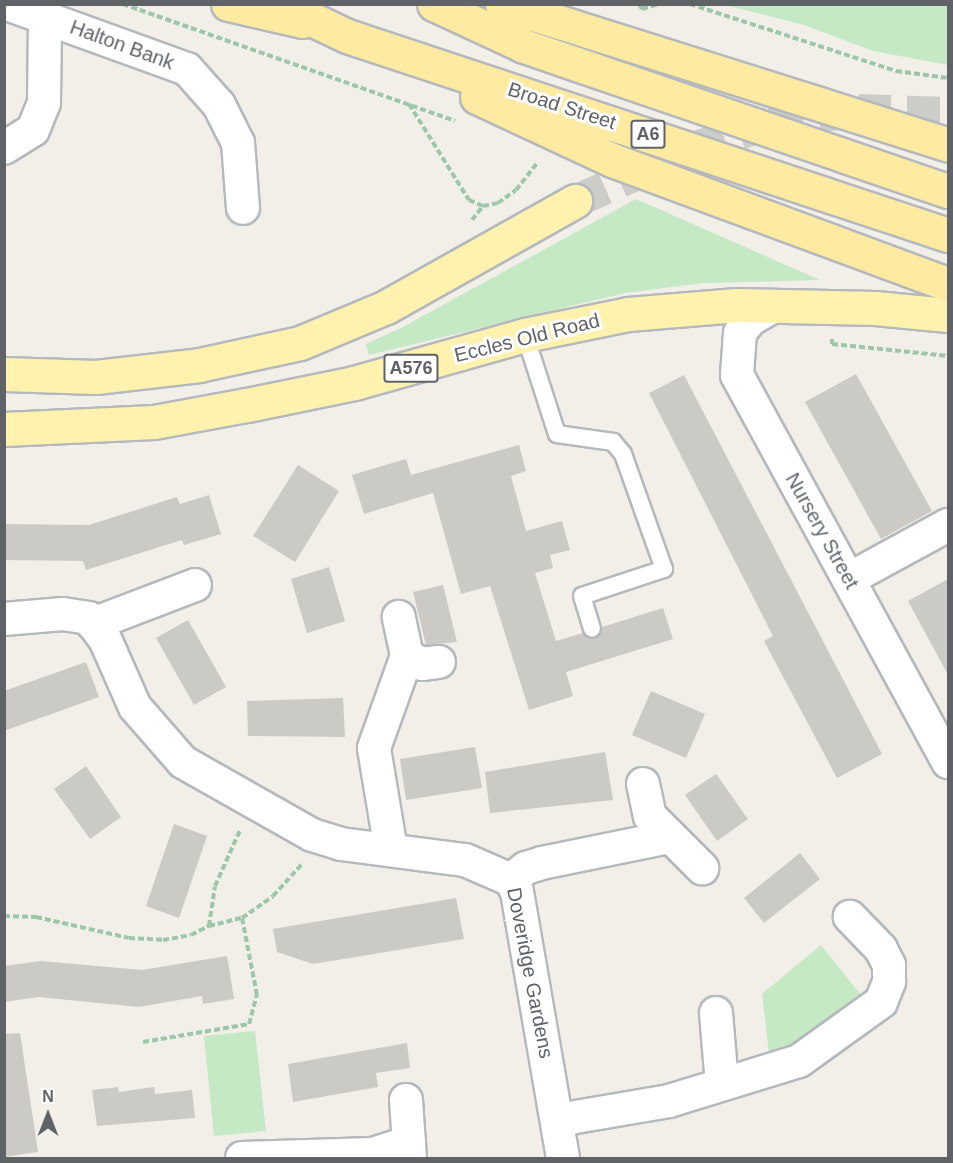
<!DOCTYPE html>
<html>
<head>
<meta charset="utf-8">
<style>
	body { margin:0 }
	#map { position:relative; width:953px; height:1163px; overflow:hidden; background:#f1efe8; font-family:Arial,sans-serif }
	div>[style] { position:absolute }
	.green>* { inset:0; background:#c5e8c5 }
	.building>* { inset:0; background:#cccac5 }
	.primary-tunnel>* { height:33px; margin-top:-16.5px; transform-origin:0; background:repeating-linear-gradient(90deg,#ccccc8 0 33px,transparent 0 49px) }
	.path>* { height:4px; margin-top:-2px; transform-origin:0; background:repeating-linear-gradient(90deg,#9cc7a9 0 6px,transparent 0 9px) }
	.roads { filter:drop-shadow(2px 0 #b5b8bc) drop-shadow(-2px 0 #b5b8bc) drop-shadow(0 2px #b5b8bc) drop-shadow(0 -2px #b5b8bc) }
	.service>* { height:16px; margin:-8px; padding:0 8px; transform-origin:8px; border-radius:8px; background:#fff }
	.minor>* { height:32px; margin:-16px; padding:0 16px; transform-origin:16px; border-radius:16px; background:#fff }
	.primary>* { height:33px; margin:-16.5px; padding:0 16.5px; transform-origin:16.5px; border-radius:16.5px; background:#fff2af }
	.trunk>* { height:33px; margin:-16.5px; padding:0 16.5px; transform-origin:16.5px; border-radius:16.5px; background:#feeaa1 }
	span { translate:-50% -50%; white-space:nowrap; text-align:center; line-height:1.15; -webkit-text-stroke:6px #fff; paint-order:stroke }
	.shield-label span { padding:2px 4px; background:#fff; border:2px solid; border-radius:4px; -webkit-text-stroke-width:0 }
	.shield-label { font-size:18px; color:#5f6368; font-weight:700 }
	.street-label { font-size:20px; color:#5f6368 }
	.frame { position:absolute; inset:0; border:6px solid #5f6368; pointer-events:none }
	.north { position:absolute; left:18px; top:1085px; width:60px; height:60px; -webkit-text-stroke:4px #fff; paint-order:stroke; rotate:0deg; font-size:16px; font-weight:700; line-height:24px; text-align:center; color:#5f6368 }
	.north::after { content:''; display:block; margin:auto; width:21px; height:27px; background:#5f6368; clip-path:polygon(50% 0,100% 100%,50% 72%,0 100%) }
</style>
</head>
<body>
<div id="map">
	<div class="green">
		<div style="clip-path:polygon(725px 5px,948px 5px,948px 65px,873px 51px,804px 25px)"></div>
		<div style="clip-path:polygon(636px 199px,820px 280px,703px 283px,625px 293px,369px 355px,366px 344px,401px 328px)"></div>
		<div style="clip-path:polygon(821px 945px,865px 1000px,797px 1046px,769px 1053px,762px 994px)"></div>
		<div style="clip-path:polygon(255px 1031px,266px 1131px,214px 1136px,204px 1036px)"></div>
	</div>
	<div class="building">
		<div style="clip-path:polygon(856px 374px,932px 511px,881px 539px,805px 402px)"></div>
		<div style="clip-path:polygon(684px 375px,882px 754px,837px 778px,764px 641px,773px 636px,649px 393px)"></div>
		<div style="clip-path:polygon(519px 445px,526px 471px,511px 476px,526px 531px,562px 521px,570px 550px,550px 555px,553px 568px,535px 573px,556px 641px,583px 633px,595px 638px,602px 627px,663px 608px,673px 639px,566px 672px,573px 696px,529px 710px,490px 586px,461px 594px,433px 493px,364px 514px,352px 475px,406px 459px,411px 475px)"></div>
		<div style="clip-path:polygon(298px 465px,339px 491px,295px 562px,253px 536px)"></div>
		<div style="clip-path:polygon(209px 495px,221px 534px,184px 545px,182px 540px,86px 570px,83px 561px,4px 560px,4px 524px,89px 525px,177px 497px,180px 504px)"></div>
		<div style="clip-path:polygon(329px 567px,345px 621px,307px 633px,291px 579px)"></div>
		<div style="clip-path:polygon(948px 579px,948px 675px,908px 601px)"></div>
		<div style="clip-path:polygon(443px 585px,457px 642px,426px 645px,413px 592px)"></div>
		<div style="clip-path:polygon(188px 620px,226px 687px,194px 705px,156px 638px)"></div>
		<div style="clip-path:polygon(86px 662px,99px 697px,4px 731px,4px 691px)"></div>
		<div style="clip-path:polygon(651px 691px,705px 714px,686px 758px,632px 735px)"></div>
		<div style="clip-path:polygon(343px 698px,345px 737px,248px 736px,247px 701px)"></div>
		<div style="clip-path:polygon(475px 747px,482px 788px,406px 800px,400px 759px)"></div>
		<div style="clip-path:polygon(605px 752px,613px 800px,490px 813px,485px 772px)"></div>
		<div style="clip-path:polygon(86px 766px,121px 817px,90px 839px,54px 789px)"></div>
		<div style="clip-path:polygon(716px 774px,748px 819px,717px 841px,685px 795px)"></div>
		<div style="clip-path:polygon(174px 824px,207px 836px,179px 918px,146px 906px)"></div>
		<div style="clip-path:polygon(800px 853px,820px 879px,764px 923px,744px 898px)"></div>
		<div style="clip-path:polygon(456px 898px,464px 939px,313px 964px,277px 952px,273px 929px)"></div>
		<div style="clip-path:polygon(227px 956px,234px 999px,203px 1004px,202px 996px,139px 1007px,38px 997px,4px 1002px,4px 966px,41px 961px,142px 970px)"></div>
		<div style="clip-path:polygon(20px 1033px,38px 1152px,4px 1157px,4px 1034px)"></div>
		<div style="clip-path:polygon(407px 1043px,410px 1068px,376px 1073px,378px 1087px,293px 1102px,288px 1064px)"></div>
		<div style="clip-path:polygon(118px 1087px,119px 1092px,154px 1087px,155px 1094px,192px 1090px,195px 1118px,97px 1126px,92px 1090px)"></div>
	</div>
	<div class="primary-tunnel">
		<div style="left:575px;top:201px;width:129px;rotate:-24.2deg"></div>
		<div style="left:693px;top:148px;width:81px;rotate:-18deg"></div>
		<div style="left:770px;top:123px;width:89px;rotate:-8.4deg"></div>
		<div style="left:858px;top:110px;width:90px;rotate:1.9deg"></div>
	</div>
	<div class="path">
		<div style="left:123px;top:4px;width:352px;rotate:19.4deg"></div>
		<div style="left:639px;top:4px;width:6px;rotate:59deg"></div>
		<div style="left:642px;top:9px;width:17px;rotate:-17deg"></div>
		<div style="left:690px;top:4px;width:217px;rotate:18deg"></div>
		<div style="left:896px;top:71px;width:52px;rotate:7.7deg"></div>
		<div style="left:409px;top:104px;width:113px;rotate:58deg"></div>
		<div style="left:469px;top:200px;width:15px;rotate:23deg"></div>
		<div style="left:483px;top:206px;width:15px;rotate:-11deg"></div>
		<div style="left:498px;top:203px;width:22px;rotate:-36deg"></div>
		<div style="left:516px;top:190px;width:33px;rotate:-52deg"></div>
		<div style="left:472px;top:220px;width:18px;rotate:-52deg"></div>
		<div style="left:832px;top:339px;width:5px;rotate:90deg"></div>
		<div style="left:832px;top:344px;width:117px;rotate:5.9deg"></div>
		<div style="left:4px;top:916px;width:32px;rotate:2deg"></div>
		<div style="left:36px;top:917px;width:95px;rotate:12.7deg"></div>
		<div style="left:129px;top:938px;width:34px;rotate:3deg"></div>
		<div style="left:163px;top:940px;width:28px;rotate:-10deg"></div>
		<div style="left:191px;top:935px;width:20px;rotate:-27deg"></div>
		<div style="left:209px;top:926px;width:40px;rotate:-81.5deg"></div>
		<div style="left:215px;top:886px;width:61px;rotate:-65.9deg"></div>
		<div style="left:209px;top:926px;width:34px;rotate:-14deg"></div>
		<div style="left:242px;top:918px;width:38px;rotate:-35deg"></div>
		<div style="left:273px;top:896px;width:45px;rotate:-47.7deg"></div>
		<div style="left:143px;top:1042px;width:108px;rotate:-9.6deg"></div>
		<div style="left:249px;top:1024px;width:30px;rotate:-75deg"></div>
		<div style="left:257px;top:995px;width:78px;rotate:-101deg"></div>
	</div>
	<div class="roads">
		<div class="service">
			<div style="left:525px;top:335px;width:104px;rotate:72.1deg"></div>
			<div style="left:557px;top:434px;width:57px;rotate:8.1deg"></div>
			<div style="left:613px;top:442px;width:16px;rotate:50deg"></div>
			<div style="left:623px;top:454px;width:122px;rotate:70.4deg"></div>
			<div style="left:664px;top:569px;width:86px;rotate:161.8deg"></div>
			<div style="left:582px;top:596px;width:34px;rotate:73deg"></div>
		</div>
		<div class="minor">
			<div style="left:7px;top:4px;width:191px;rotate:19.9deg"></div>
			<div style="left:187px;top:69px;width:48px;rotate:48.4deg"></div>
			<div style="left:219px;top:105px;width:42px;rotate:63.4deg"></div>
			<div style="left:238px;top:143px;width:65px;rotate:85.6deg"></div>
			<div style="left:4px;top:148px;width:34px;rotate:-32deg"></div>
			<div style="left:33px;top:130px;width:29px;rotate:-68deg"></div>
			<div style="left:44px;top:103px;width:85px;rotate:-89.3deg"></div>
			<div style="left:774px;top:306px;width:28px;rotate:150deg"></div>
			<div style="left:750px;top:320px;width:16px;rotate:128deg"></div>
			<div style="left:740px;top:333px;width:42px;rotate:94.1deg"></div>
			<div style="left:737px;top:375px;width:441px;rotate:61.4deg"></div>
			<div style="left:849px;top:579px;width:113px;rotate:-28.6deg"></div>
			<div style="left:4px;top:619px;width:59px;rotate:-4.8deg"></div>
			<div style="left:63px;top:614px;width:26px;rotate:9deg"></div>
			<div style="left:89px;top:618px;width:26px;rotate:53deg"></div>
			<div style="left:105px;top:639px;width:74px;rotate:66.2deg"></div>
			<div style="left:135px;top:707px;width:73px;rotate:48.9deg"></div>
			<div style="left:183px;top:762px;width:148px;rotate:29.5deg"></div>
			<div style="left:312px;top:835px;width:30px;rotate:17deg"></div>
			<div style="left:341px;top:844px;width:125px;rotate:7.4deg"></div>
			<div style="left:465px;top:860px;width:50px;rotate:23.5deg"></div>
			<div style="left:93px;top:624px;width:109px;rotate:-20.9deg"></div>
			<div style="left:407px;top:656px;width:17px;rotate:28deg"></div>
			<div style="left:422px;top:664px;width:17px;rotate:-7deg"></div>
			<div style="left:643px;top:784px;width:33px;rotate:78deg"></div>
			<div style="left:650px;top:816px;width:74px;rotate:45deg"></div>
			<div style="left:391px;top:850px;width:103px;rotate:-99.5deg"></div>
			<div style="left:374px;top:748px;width:98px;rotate:-70.3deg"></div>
			<div style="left:407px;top:656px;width:40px;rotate:-102deg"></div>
			<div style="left:716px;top:1013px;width:71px;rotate:85.2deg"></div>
			<div style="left:406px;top:1100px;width:58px;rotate:86.1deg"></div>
			<div style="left:558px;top:1120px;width:113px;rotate:-9.7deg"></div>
			<div style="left:669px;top:1101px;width:136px;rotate:-17.1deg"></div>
			<div style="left:799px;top:1061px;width:101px;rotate:-35.7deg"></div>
			<div style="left:881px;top:1002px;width:22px;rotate:-68deg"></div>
			<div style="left:889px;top:982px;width:17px;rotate:-90deg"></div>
			<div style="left:889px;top:965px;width:18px;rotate:-117deg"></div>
			<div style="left:881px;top:949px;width:45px;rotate:-134.1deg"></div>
			<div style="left:242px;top:1158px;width:131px;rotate:-1.7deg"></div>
			<div style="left:373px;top:1154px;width:38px;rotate:-18deg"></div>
			<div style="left:563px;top:1158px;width:270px;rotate:-99.8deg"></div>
			<div style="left:517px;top:892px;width:13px;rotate:-117deg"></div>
			<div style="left:511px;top:880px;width:19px;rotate:-39deg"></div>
			<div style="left:526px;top:868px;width:17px;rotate:-17deg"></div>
			<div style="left:542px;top:863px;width:131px;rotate:-11.5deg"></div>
		</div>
		<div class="primary">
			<div style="left:4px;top:374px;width:92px;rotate:1.9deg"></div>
			<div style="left:96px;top:377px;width:104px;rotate:-6.6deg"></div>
			<div style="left:199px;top:365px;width:103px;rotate:-12.3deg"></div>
			<div style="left:300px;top:343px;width:93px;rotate:-22.7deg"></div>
			<div style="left:386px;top:307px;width:217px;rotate:-29.3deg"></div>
			<div style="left:4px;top:429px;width:150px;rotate:-2.7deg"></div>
			<div style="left:154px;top:422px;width:95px;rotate:-10.4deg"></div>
			<div style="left:247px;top:405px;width:109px;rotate:-11.6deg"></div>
			<div style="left:354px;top:383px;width:178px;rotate:-15.7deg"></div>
			<div style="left:525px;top:335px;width:105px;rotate:-11.5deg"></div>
			<div style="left:628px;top:314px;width:109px;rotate:-4.7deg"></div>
			<div style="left:737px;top:305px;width:138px;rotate:1.2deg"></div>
			<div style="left:875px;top:308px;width:73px;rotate:5.5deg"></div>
		</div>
		<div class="trunk">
			<div style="left:228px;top:4px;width:76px;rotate:12.9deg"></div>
			<div style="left:280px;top:4px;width:74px;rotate:25.5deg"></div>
			<div style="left:347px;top:36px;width:633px;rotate:18.32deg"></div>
			<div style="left:434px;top:4px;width:99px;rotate:25deg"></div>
			<div style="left:524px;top:46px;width:448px;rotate:18.9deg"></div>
			<div style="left:502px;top:4px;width:468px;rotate:17.5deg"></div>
			<div style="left:477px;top:97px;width:149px;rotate:25deg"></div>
			<div style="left:612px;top:160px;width:358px;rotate:20.3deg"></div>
		</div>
	</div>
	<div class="shield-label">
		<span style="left:648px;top:134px">A6</span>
		<span style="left:411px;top:368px">A576</span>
	</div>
	<div class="street-label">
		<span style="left:122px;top:45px;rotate:20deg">Halton Bank</span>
		<span style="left:562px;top:106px;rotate:18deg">Broad Street</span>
		<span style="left:527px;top:338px;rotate:-14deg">Eccles Old Road</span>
		<span style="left:822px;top:531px;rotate:61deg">Nursery Street</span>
		<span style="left:530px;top:973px;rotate:79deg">Doveridge Gardens</span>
	</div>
	<div class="frame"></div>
	<div class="north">N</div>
</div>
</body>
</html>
